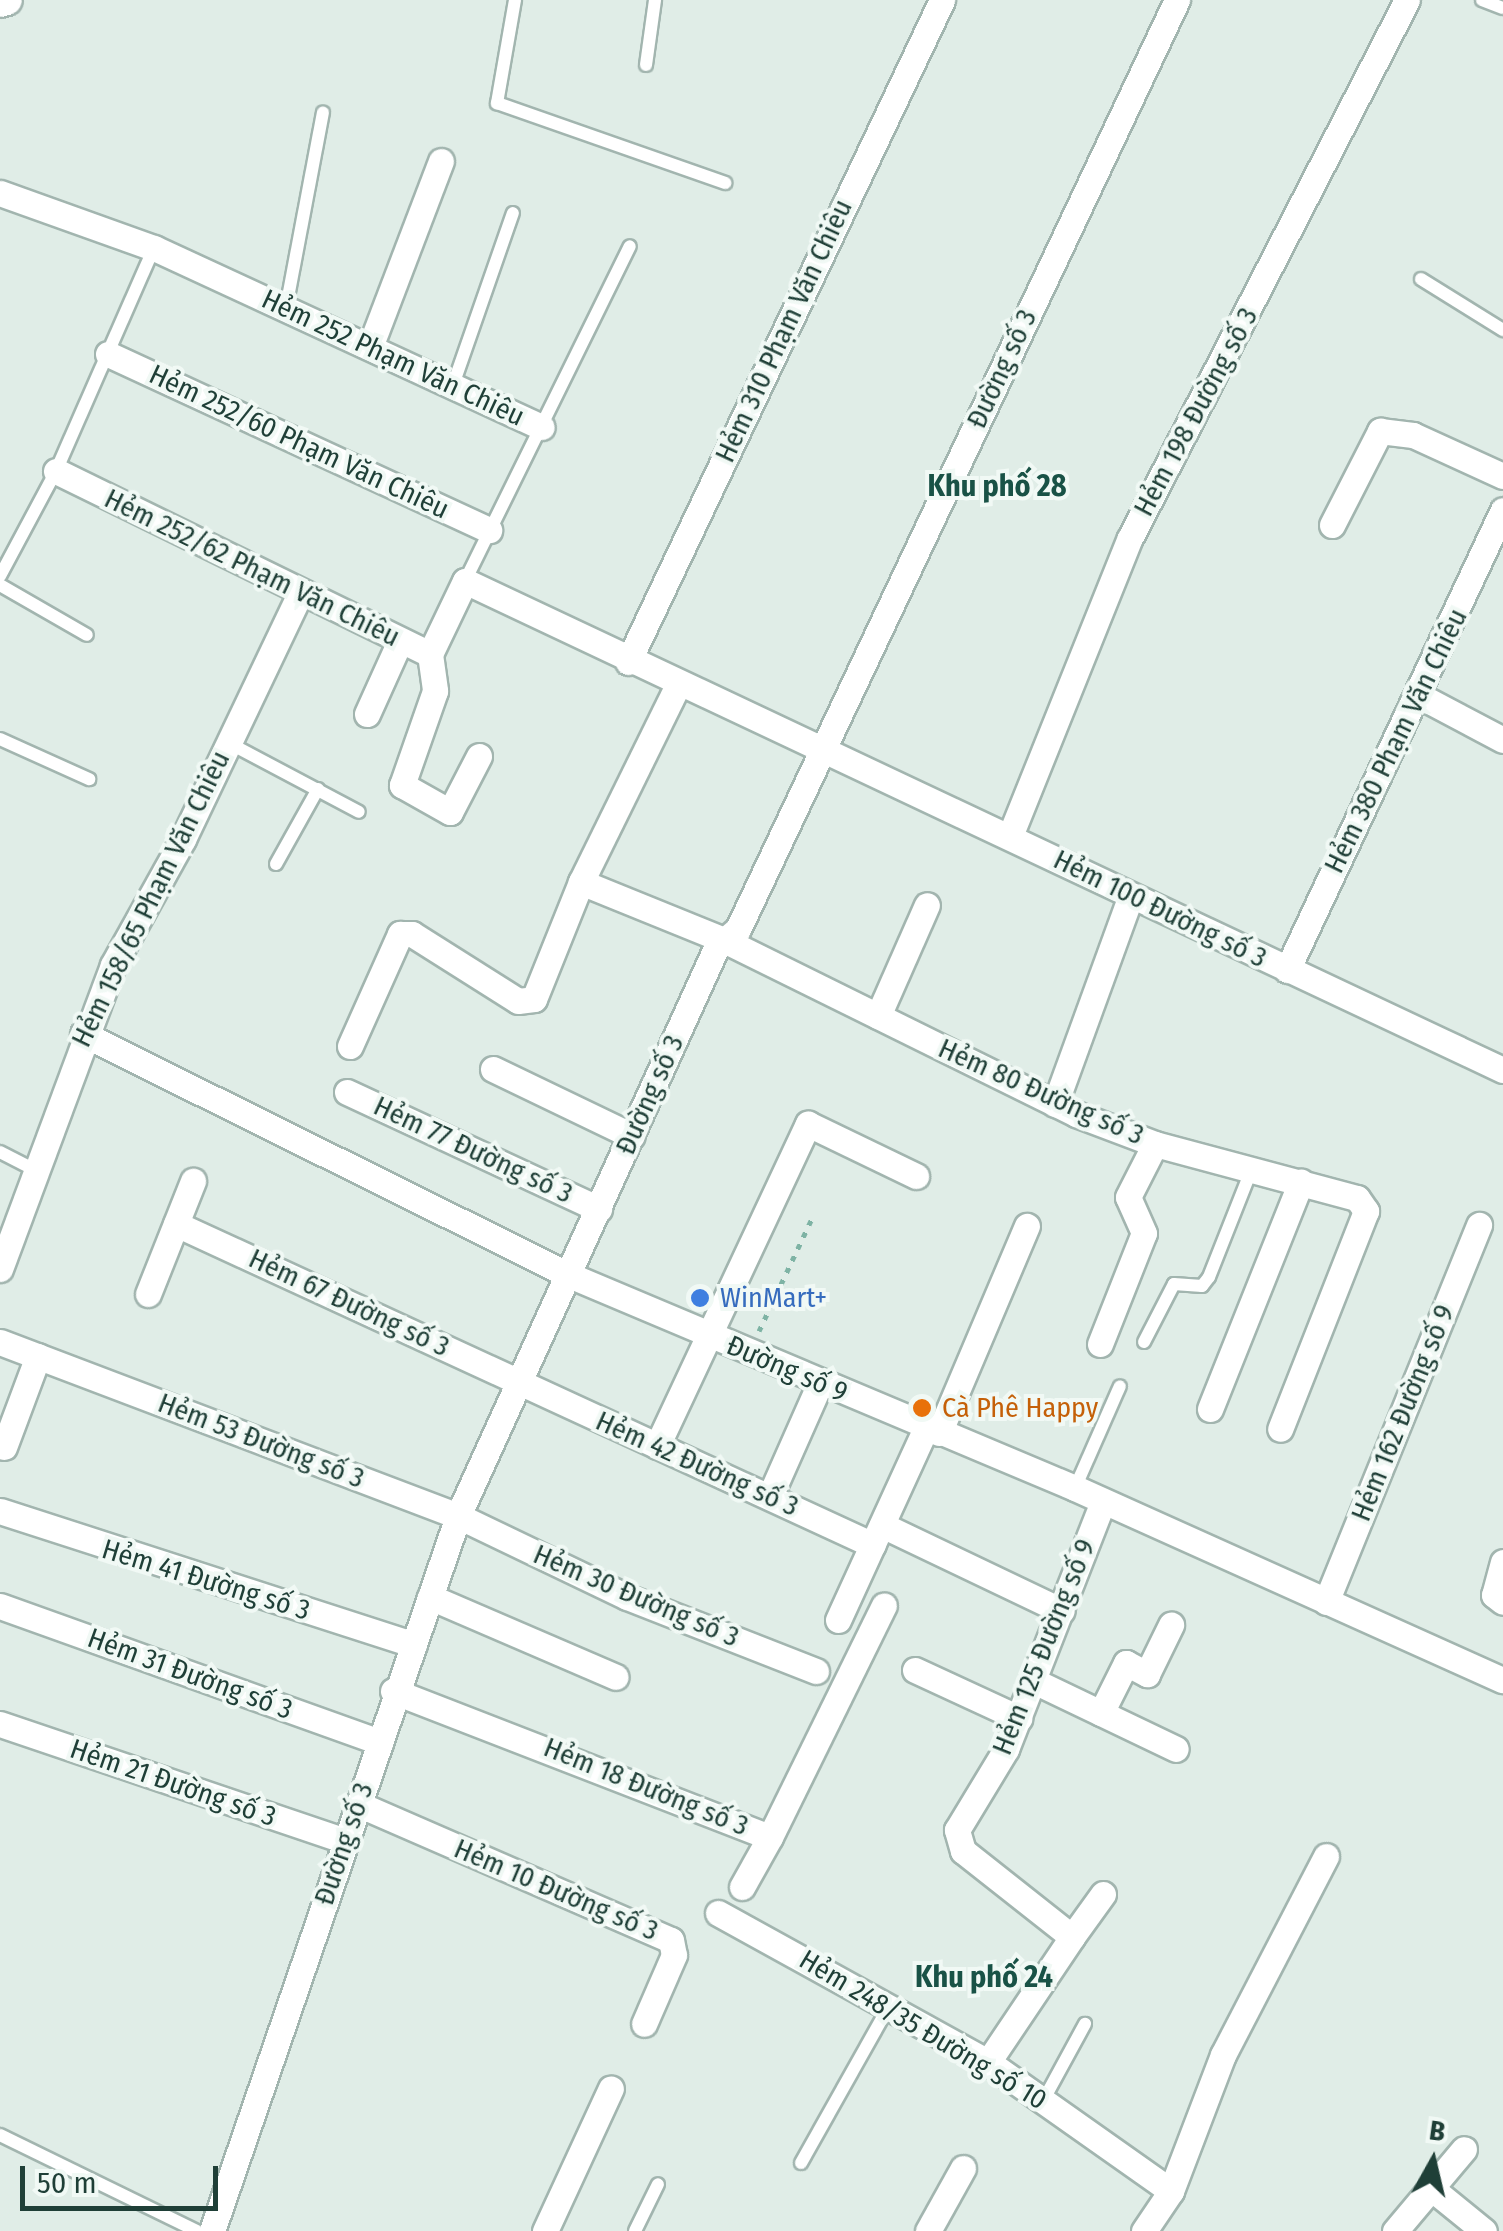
<!DOCTYPE html>
<html>
<head>
<meta charset="utf-8">
<style>
	body { margin:0 }
	#map { position:relative; width:1503px; height:2231px; overflow:hidden; background:#e0ede7; font-family:"Fira Sans Condensed",sans-serif }
	div>[style] { position:absolute }
	.path>* { height:5px; margin-top:-2.5px; transform-origin:0; background:repeating-linear-gradient(90deg,#7eb3a4 0 5px,transparent 0 13px) }
	.roads { filter:drop-shadow(2px 0 #a2b5af) drop-shadow(-2px 0 #a2b5af) drop-shadow(0 2px #a2b5af) drop-shadow(0 -2px #a2b5af) }
	.lane>* { height:12px; margin:-6px; padding:0 6px; transform-origin:6px; border-radius:6px; background:#fff }
	.street>* { height:25px; margin:-12.5px; padding:0 12.5px; transform-origin:12.5px; border-radius:12.5px; background:#fff }
	.secondary>* { height:30px; margin:-15px; padding:0 15px; transform-origin:15px; border-radius:15px; background:#fff }
	.dots>* { width:28px; height:28px; translate:-50% -50%; box-sizing:border-box; border:5px solid #f1f9f5; border-radius:50% }
	span { translate:-50% -50%; white-space:nowrap; text-align:center; line-height:1.15; -webkit-text-stroke:8px #f1f9f5; paint-order:stroke }
	.street-label { font-size:28px; color:#1f3f37 }
	.shop-label { font-size:28px; color:#366cbe }
	.left { translate:0 -50%; text-align:left }
	.food-label { font-size:28px; color:#c56008 }
	.neighbourhood-label { font-size:30px; color:#195246; font-weight:700 }
	.north { position:absolute; left:1383px; top:2111px; width:100px; height:100px; -webkit-text-stroke:8px #f1f9f5; paint-order:stroke; rotate:8deg; font-size:28px; font-weight:700; line-height:40px; text-align:center; color:#1f3f37 }
	.north::after { content:''; display:block; margin:auto; width:35px; height:45px; background:#1f3f37; clip-path:polygon(50% 0,100% 100%,50% 72%,0 100%) }
	.scale { position:absolute; left:20px; top:2166px; width:198px; height:45px; box-sizing:border-box; border:5px solid #1f3f37; border-top:0; padding-left:12px; font-size:30px; line-height:35px; white-space:nowrap; color:#1f3f37; -webkit-text-stroke:8px #f1f9f5; paint-order:stroke }
</style>
</head>
<body>
<div id="map">
	<div class="path">
		<div style="left:759px;top:1331px;width:129px;rotate:-64.8deg"></div>
	</div>
	<div class="roads">
		<div class="lane">
			<div style="left:515px;top:0;width:105px;rotate:99.9deg"></div>
			<div style="left:497px;top:103px;width:242px;rotate:19.3deg"></div>
			<div style="left:1482px;top:0;width:22px;rotate:21deg"></div>
			<div style="left:646px;top:65px;width:66px;rotate:-82.1deg"></div>
			<div style="left:1421px;top:279px;width:97px;rotate:31.9deg"></div>
			<div style="left:286px;top:308px;width:199px;rotate:-79.3deg"></div>
			<div style="left:453px;top:385px;width:182px;rotate:-70.8deg"></div>
			<div style="left:0;top:576px;width:119px;rotate:-61.9deg"></div>
			<div style="left:56px;top:471px;width:244px;rotate:-66.3deg"></div>
			<div style="left:465px;top:581px;width:373px;rotate:-63.8deg"></div>
			<div style="left:0;top:585px;width:100px;rotate:29.9deg"></div>
			<div style="left:0;top:739px;width:98px;rotate:24.2deg"></div>
			<div style="left:227px;top:742px;width:149px;rotate:27.9deg"></div>
			<div style="left:276px;top:864px;width:86px;rotate:-60.8deg"></div>
			<div style="left:0;top:1152px;width:42px;rotate:27.2deg"></div>
			<div style="left:1144px;top:1342px;width:65px;rotate:-62.7deg"></div>
			<div style="left:1174px;top:1284px;width:28px;rotate:4deg"></div>
			<div style="left:1202px;top:1286px;width:11px;rotate:-52deg"></div>
			<div style="left:1209px;top:1277px;width:114px;rotate:-68.4deg"></div>
			<div style="left:1075px;top:1488px;width:111px;rotate:-66.2deg"></div>
			<div style="left:1043px;top:2101px;width:88px;rotate:-61.4deg"></div>
			<div style="left:0;top:2135px;width:219px;rotate:26deg"></div>
			<div style="left:801px;top:2163px;width:180px;rotate:-60.7deg"></div>
			<div style="left:635px;top:2231px;width:52px;rotate:-63.9deg"></div>
		</div>
		<div class="street">
			<div style="left:0;top:193px;width:164px;rotate:19.7deg"></div>
			<div style="left:154px;top:248px;width:427px;rotate:24.8deg"></div>
			<div style="left:370px;top:347px;width:199px;rotate:-69.1deg"></div>
			<div style="left:108px;top:354px;width:420px;rotate:24.8deg"></div>
			<div style="left:56px;top:471px;width:416px;rotate:26.1deg"></div>
			<div style="left:430px;top:654px;width:81px;rotate:-64.4deg"></div>
			<div style="left:465px;top:581px;width:1147px;rotate:25.23deg"></div>
			<div style="left:1332px;top:525px;width:106px;rotate:-62.9deg"></div>
			<div style="left:1380px;top:431px;width:33px;rotate:7deg"></div>
			<div style="left:1413px;top:435px;width:99px;rotate:24.5deg"></div>
			<div style="left:430px;top:654px;width:37px;rotate:82deg"></div>
			<div style="left:435px;top:691px;width:100px;rotate:109.3deg"></div>
			<div style="left:402px;top:785px;width:55px;rotate:29.4deg"></div>
			<div style="left:450px;top:812px;width:63px;rotate:-62.6deg"></div>
			<div style="left:628px;top:662px;width:733px;rotate:-64.62deg"></div>
			<div style="left:1418px;top:695px;width:96px;rotate:27.9deg"></div>
			<div style="left:367px;top:714px;width:80px;rotate:-65.7deg"></div>
			<div style="left:1010px;top:836px;width:321px;rotate:-68.1deg"></div>
			<div style="left:1130px;top:538px;width:605px;rotate:-62.76deg"></div>
			<div style="left:581px;top:882px;width:222px;rotate:-63.8deg"></div>
			<div style="left:1287px;top:970px;width:508px;rotate:-64.85deg"></div>
			<div style="left:878px;top:1016px;width:121px;rotate:-66.2deg"></div>
			<div style="left:83px;top:1034px;width:542px;rotate:26.38deg"></div>
			<div style="left:569px;top:1275px;width:549px;rotate:22.83deg"></div>
			<div style="left:1075px;top:1488px;width:469px;rotate:24.2deg"></div>
			<div style="left:350px;top:1046px;width:123px;rotate:-65.9deg"></div>
			<div style="left:400px;top:934px;width:12px"></div>
			<div style="left:412px;top:934px;width:125px;rotate:32.3deg"></div>
			<div style="left:518px;top:1001px;width:16px;rotate:-7deg"></div>
			<div style="left:534px;top:999px;width:126px;rotate:-68.1deg"></div>
			<div style="left:581px;top:882px;width:154px;rotate:22.1deg"></div>
			<div style="left:724px;top:940px;width:393px;rotate:26.3deg"></div>
			<div style="left:1076px;top:1114px;width:85px;rotate:20.8deg"></div>
			<div style="left:1155px;top:1144px;width:209px;rotate:15deg"></div>
			<div style="left:1357px;top:1198px;width:16px;rotate:55deg"></div>
			<div style="left:1366px;top:1211px;width:234px;rotate:111.5deg"></div>
			<div style="left:493px;top:1069px;width:154px;rotate:25.7deg"></div>
			<div style="left:347px;top:1092px;width:278px;rotate:24.9deg"></div>
			<div style="left:1055px;top:1104px;width:219px;rotate:-70deg"></div>
			<div style="left:176px;top:1224px;width:767px;rotate:24.73deg"></div>
			<div style="left:0;top:1269px;width:324px;rotate:-69.6deg"></div>
			<div style="left:113px;top:965px;width:144px;rotate:-60.9deg"></div>
			<div style="left:183px;top:839px;width:272px;rotate:-64.5deg"></div>
			<div style="left:148px;top:1294px;width:122px;rotate:-68.3deg"></div>
			<div style="left:0;top:1342px;width:490px;rotate:20.8deg"></div>
			<div style="left:458px;top:1516px;width:187px;rotate:25.6deg"></div>
			<div style="left:627px;top:1597px;width:203px;rotate:21.4deg"></div>
			<div style="left:1100px;top:1344px;width:119px;rotate:-68.4deg"></div>
			<div style="left:1144px;top:1233px;width:39px;rotate:-114deg"></div>
			<div style="left:1128px;top:1197px;width:59px;rotate:-63deg"></div>
			<div style="left:1210px;top:1409px;width:245px;rotate:-68.2deg"></div>
			<div style="left:939px;top:1433px;width:225px;rotate:-67deg"></div>
			<div style="left:657px;top:1446px;width:356px;rotate:-64.9deg"></div>
			<div style="left:808px;top:1124px;width:120px;rotate:25.7deg"></div>
			<div style="left:4px;top:1447px;width:97px;rotate:-69.5deg"></div>
			<div style="left:770px;top:1496px;width:124px;rotate:-66.1deg"></div>
			<div style="left:0;top:1511px;width:435px;rotate:17.9deg"></div>
			<div style="left:882px;top:1525px;width:199px;rotate:25.5deg"></div>
			<div style="left:1503px;top:1562px;width:34px;rotate:105deg"></div>
			<div style="left:1494px;top:1595px;width:11px;rotate:38deg"></div>
			<div style="left:430px;top:1597px;width:202px;rotate:23.3deg"></div>
			<div style="left:1326px;top:1602px;width:407px;rotate:-67.9deg"></div>
			<div style="left:0;top:1606px;width:404px;rotate:19.7deg"></div>
			<div style="left:838px;top:1620px;width:211px;rotate:-65.4deg"></div>
			<div style="left:915px;top:1670px;width:115px;rotate:24.8deg"></div>
			<div style="left:1034px;top:1681px;width:157px;rotate:25.6deg"></div>
			<div style="left:393px;top:1691px;width:404px;rotate:21.2deg"></div>
			<div style="left:770px;top:1837px;width:258px;rotate:-63.8deg"></div>
			<div style="left:1101px;top:1713px;width:56px;rotate:-63.4deg"></div>
			<div style="left:1126px;top:1663px;width:24px;rotate:28deg"></div>
			<div style="left:1147px;top:1674px;width:55px;rotate:-63.9deg"></div>
			<div style="left:0;top:1724px;width:365px;rotate:18.7deg"></div>
			<div style="left:358px;top:1804px;width:341px;rotate:23.5deg"></div>
			<div style="left:671px;top:1940px;width:15px;rotate:79deg"></div>
			<div style="left:674px;top:1955px;width:75px;rotate:113.5deg"></div>
			<div style="left:742px;top:1887px;width:57px;rotate:-60.8deg"></div>
			<div style="left:718px;top:1913px;width:308px;rotate:28.9deg"></div>
			<div style="left:988px;top:2062px;width:224px;rotate:35.2deg"></div>
			<div style="left:1072px;top:1937px;width:53px;rotate:-54.2deg"></div>
			<div style="left:988px;top:2062px;width:151px;rotate:-56.1deg"></div>
			<div style="left:1072px;top:1937px;width:139px;rotate:-141.7deg"></div>
			<div style="left:963px;top:1851px;width:22px;rotate:-106deg"></div>
			<div style="left:957px;top:1830px;width:95px;rotate:-58.8deg"></div>
			<div style="left:1006px;top:1749px;width:263px;rotate:-68.6deg"></div>
			<div style="left:1431px;top:2188px;width:68px;rotate:39.1deg"></div>
			<div style="left:212px;top:2231px;width:756px;rotate:-71.01deg"></div>
			<div style="left:458px;top:1516px;width:624px;rotate:-65.57deg"></div>
			<div style="left:716px;top:948px;width:29px;rotate:-41deg"></div>
			<div style="left:738px;top:929px;width:1028px;rotate:-64.71deg"></div>
			<div style="left:545px;top:2231px;width:157px;rotate:-65.2deg"></div>
			<div style="left:928px;top:2231px;width:72px;rotate:-60.9deg"></div>
			<div style="left:1144px;top:2231px;width:48px;rotate:-56deg"></div>
			<div style="left:1171px;top:2191px;width:146px;rotate:-69.1deg"></div>
			<div style="left:1223px;top:2055px;width:224px;rotate:-62.6deg"></div>
			<div style="left:1395px;top:2231px;width:107px;rotate:-49.9deg"></div>
		</div>
		<div class="secondary">
			<div style="left:0;top:2px;width:7px;rotate:-16deg"></div>
		</div>
	</div>
	<div class="dots">
		<div style="left:700px;top:1298px;background:#3f7fe0"></div>
		<div style="left:922px;top:1408px;background:#e8710a"></div>
	</div>
	<div class="street-label">
		<span style="left:784px;top:331px;rotate:-65deg">Hẻm 310 Phạm Văn Chiêu</span>
		<span style="left:393px;top:358px;rotate:25deg">Hẻm 252 Phạm Văn Chiêu</span>
		<span style="left:1002px;top:369px;rotate:-65deg">Đường số 3</span>
		<span style="left:1196px;top:412px;rotate:-62deg">Hẻm 198 Đường số 3</span>
		<span style="left:299px;top:442px;rotate:25deg">Hẻm 252/60 Phạm Văn Chiêu</span>
		<span style="left:252px;top:568px;rotate:26deg">Hẻm 252/62 Phạm Văn Chiêu</span>
		<span style="left:1396px;top:741px;rotate:-64deg">Hẻm 380 Phạm Văn Chiêu</span>
		<span style="left:151px;top:899px;rotate:-64deg">Hẻm 158/65 Phạm Văn Chiêu</span>
		<span style="left:1160px;top:909px;rotate:26deg">Hẻm 100 Đường số 3</span>
		<span style="left:1041px;top:1092px;rotate:24deg">Hẻm 80 Đường số 3</span>
		<span style="left:650px;top:1095px;rotate:-66deg">Đường số 3</span>
		<span style="left:473px;top:1150px;rotate:25deg">Hẻm 77 Đường số 3</span>
		<span style="left:349px;top:1303px;rotate:25deg">Hẻm 67 Đường số 3</span>
		<span style="left:787px;top:1369px;rotate:23deg">Đường số 9</span>
		<span style="left:1403px;top:1413px;rotate:-68deg">Hẻm 162 Đường số 9</span>
		<span style="left:261px;top:1441px;rotate:21deg">Hẻm 53 Đường số 3</span>
		<span style="left:697px;top:1464px;rotate:24deg">Hẻm 42 Đường số 3</span>
		<span style="left:206px;top:1580px;rotate:17deg">Hẻm 41 Đường số 3</span>
		<span style="left:636px;top:1596px;rotate:23deg">Hẻm 30 Đường số 3</span>
		<span style="left:1044px;top:1647px;rotate:-68deg">Hẻm 125 Đường số 9</span>
		<span style="left:190px;top:1674px;rotate:20deg">Hẻm 31 Đường số 3</span>
		<span style="left:173px;top:1783px;rotate:19deg">Hẻm 21 Đường số 3</span>
		<span style="left:646px;top:1787px;rotate:22deg">Hẻm 18 Đường số 3</span>
		<span style="left:344px;top:1844px;rotate:-71deg">Đường số 3</span>
		<span style="left:556px;top:1890px;rotate:23deg">Hẻm 10 Đường số 3</span>
		<span style="left:923px;top:2030px;rotate:31deg">Hẻm 248/35 Đường số 10</span>
	</div>
	<div class="shop-label">
		<span class="left" style="left:720px;top:1298px">WinMart+</span>
	</div>
	<div class="food-label">
		<span class="left" style="left:942px;top:1408px">Cà Phê Happy</span>
	</div>
	<div class="neighbourhood-label">
		<span style="left:997px;top:486px">Khu phố 28</span>
		<span style="left:984px;top:1977px">Khu phố 24</span>
	</div>
	<div class="north">B</div>
	<div class="scale">50 m</div>
</div>
</body>
</html>
